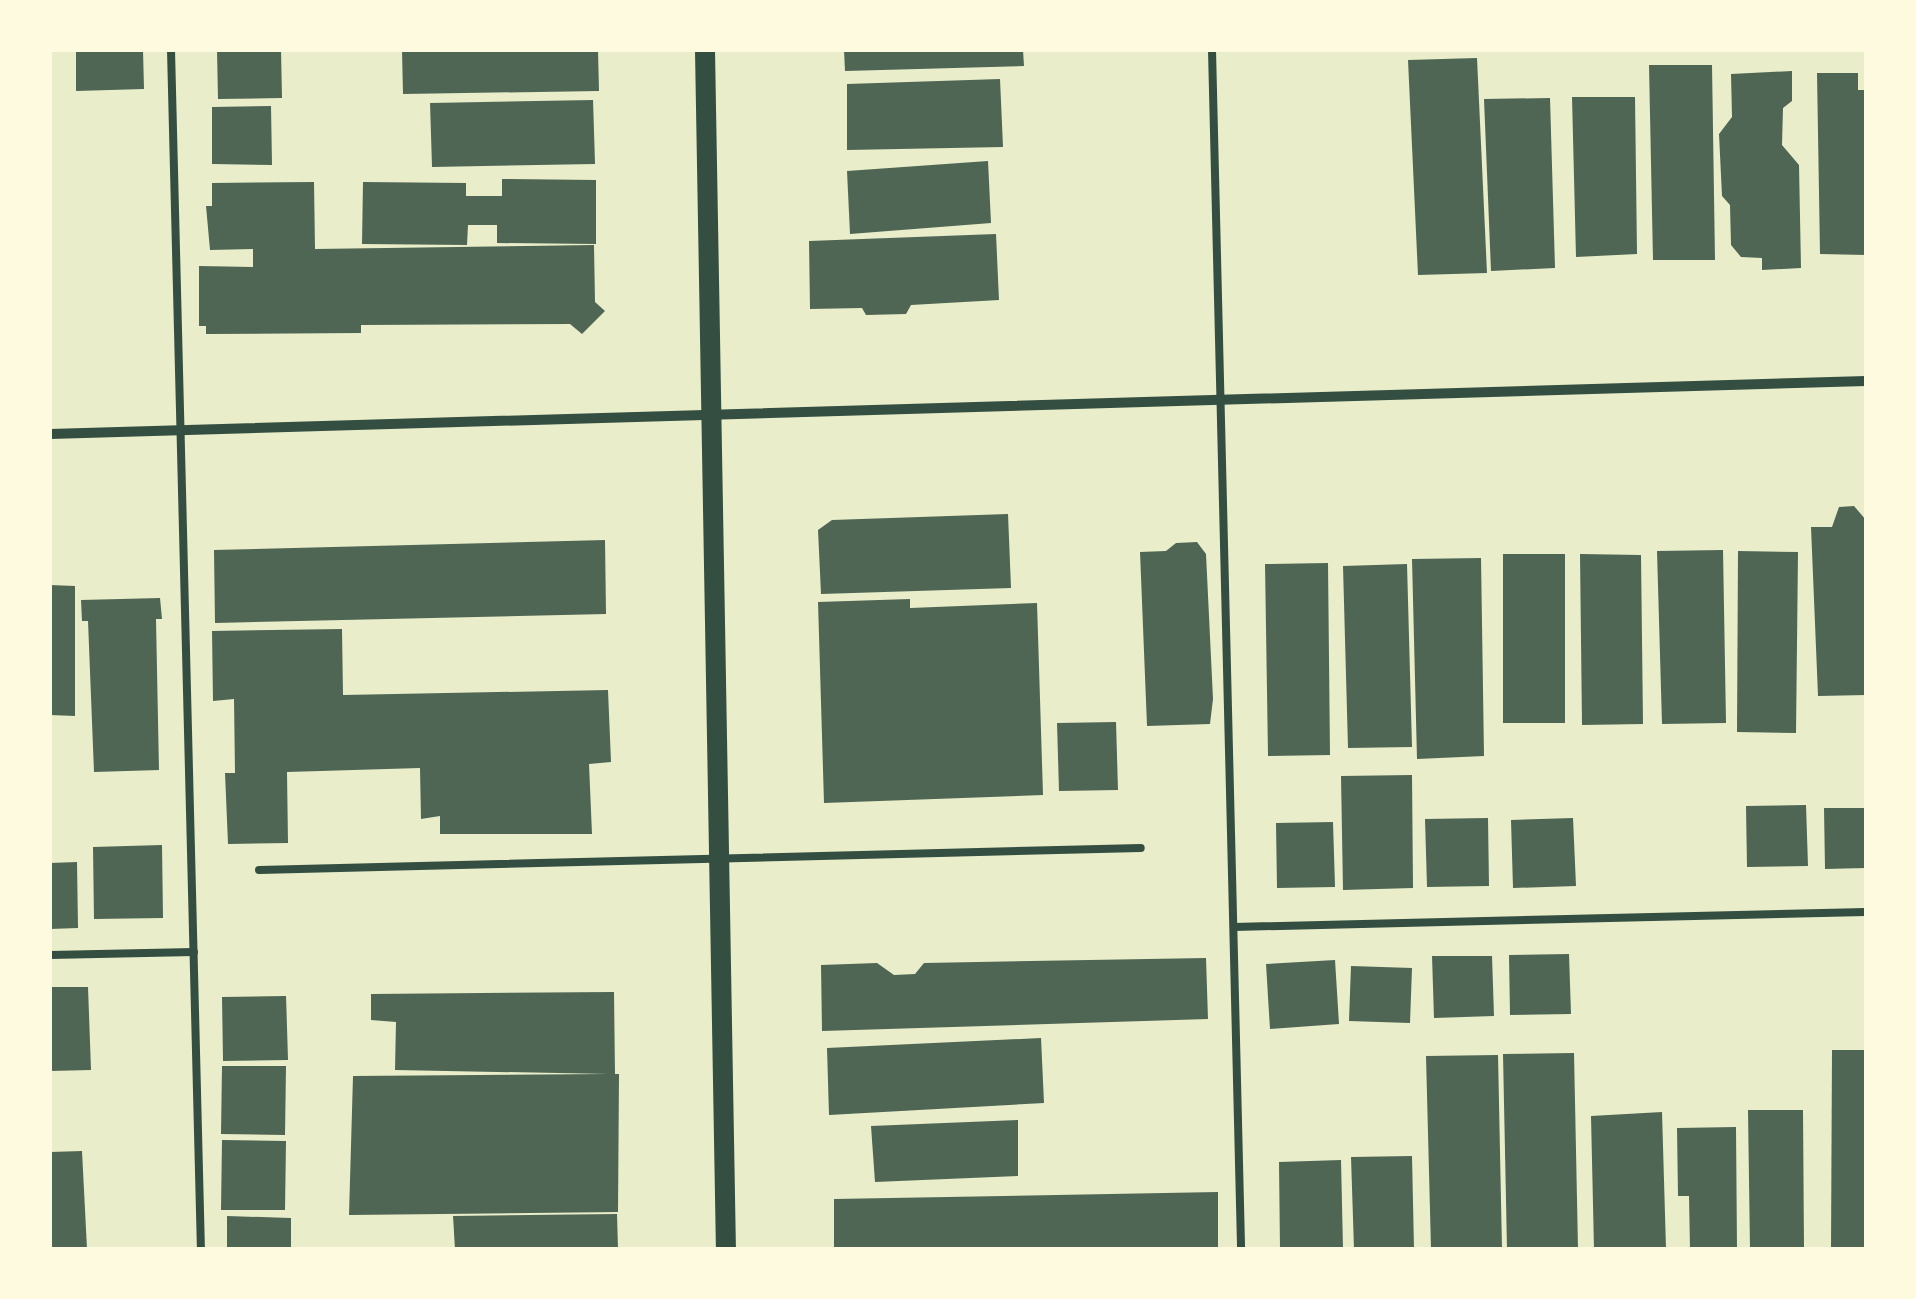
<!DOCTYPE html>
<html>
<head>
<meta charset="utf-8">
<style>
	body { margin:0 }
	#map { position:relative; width:1916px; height:1299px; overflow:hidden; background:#e9edc9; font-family:Karla,sans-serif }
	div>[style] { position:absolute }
	.building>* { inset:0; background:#4f6655 }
	.service>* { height:8px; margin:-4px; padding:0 4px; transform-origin:4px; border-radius:4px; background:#344e41 }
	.minor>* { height:10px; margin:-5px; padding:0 5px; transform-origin:5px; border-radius:5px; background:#344e41 }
	.secondary>* { height:20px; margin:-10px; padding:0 10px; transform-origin:10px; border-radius:10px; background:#344e41 }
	span { translate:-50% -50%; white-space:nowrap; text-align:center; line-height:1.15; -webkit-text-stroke:8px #fefae0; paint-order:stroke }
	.frame { position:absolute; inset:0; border:52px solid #fefae0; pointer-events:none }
</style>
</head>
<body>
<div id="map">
	<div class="building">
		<div style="clip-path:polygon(76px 50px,143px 50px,144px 89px,76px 91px)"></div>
		<div style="clip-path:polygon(217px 50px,281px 50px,282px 98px,218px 99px)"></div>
		<div style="clip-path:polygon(402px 50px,598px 50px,599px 91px,403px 94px)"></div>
		<div style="clip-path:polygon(844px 50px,1023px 50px,1024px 66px,845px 71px)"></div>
		<div style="clip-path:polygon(1477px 58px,1487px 273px,1418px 275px,1408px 60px)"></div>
		<div style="clip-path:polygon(1649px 65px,1712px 65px,1715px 260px,1653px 260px)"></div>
		<div style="clip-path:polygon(1792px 71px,1792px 101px,1783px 108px,1782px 145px,1799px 165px,1801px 268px,1762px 270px,1762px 258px,1741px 257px,1731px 245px,1730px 205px,1722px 196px,1719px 134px,1732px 117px,1731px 74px)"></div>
		<div style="clip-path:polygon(1817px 73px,1858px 73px,1858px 90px,1866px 90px,1866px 255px,1820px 254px)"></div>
		<div style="clip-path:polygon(1000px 79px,1003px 147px,847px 150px,847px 84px)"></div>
		<div style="clip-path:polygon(1572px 97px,1635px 97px,1637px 254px,1576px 257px)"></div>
		<div style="clip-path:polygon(1550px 98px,1555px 268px,1491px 271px,1484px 99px)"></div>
		<div style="clip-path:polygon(593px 100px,595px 164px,432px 167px,430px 103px)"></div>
		<div style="clip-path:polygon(271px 106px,272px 165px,212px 164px,212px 107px)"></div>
		<div style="clip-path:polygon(988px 161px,991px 223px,850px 234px,847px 171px)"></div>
		<div style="clip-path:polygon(502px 179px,596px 180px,596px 244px,497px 243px,497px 225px,468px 225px,467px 245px,362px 244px,363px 182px,466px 183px,466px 196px,502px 196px)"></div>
		<div style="clip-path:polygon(314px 182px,315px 249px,594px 245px,595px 302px,605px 311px,582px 334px,570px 324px,361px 325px,361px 333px,206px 334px,206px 326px,199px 326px,199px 266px,253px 267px,253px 249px,210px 250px,206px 206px,212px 206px,212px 183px)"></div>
		<div style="clip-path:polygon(996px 234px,999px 300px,911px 305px,906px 314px,866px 315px,862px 308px,810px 309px,809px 241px)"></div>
		<div style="clip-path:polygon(1854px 506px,1866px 520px,1866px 695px,1818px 696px,1811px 527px,1832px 527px,1839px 507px)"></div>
		<div style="clip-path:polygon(1008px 514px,1011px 588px,821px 594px,818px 530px,832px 520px)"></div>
		<div style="clip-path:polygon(605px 540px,606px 614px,215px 623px,214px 550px)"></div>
		<div style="clip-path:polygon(1197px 542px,1206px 554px,1213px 699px,1210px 724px,1147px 726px,1140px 552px,1166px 551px,1176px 543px)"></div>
		<div style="clip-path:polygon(1723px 550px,1726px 723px,1662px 724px,1657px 551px)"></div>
		<div style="clip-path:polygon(1738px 551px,1798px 552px,1796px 733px,1737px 732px)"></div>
		<div style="clip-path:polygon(1503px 554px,1565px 554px,1565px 723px,1503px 723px)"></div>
		<div style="clip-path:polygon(1580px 554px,1641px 555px,1643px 724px,1582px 725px)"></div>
		<div style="clip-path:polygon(1481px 558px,1484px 756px,1417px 759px,1412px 559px)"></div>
		<div style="clip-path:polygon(1328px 563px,1330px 755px,1268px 756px,1265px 564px)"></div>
		<div style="clip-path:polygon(1407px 564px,1412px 747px,1348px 748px,1343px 566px)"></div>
		<div style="clip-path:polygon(50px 585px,75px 586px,75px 716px,50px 715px)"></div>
		<div style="clip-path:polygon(160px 598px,162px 619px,156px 619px,159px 770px,94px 772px,88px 621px,82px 621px,81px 600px)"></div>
		<div style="clip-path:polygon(910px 599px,910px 608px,1037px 603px,1043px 795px,824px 803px,818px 602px)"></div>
		<div style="clip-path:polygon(342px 629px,343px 695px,608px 690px,611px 762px,589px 764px,592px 834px,440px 834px,440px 816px,421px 819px,420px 768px,287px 772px,288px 843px,228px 844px,225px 773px,235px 773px,234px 699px,213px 701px,212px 631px)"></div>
		<div style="clip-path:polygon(1116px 722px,1118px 790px,1059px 791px,1057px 723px)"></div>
		<div style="clip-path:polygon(1412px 775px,1413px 888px,1343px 890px,1341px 776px)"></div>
		<div style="clip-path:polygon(1806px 805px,1808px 866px,1747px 867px,1746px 806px)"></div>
		<div style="clip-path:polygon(1824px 808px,1866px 808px,1866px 868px,1825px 869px)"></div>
		<div style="clip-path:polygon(1488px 818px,1489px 886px,1427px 887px,1425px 819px)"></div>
		<div style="clip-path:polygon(1573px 818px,1576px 886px,1513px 888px,1511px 820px)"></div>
		<div style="clip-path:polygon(1333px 822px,1335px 887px,1277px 888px,1276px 823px)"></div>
		<div style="clip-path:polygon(162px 845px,163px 918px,94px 919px,93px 847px)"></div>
		<div style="clip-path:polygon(77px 862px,78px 928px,50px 929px,50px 863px)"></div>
		<div style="clip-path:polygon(1569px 954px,1571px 1014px,1510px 1015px,1509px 955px)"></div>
		<div style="clip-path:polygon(1432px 956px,1492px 956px,1494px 1016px,1434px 1018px)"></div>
		<div style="clip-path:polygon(1206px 958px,1208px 1019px,822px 1031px,821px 965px,877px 963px,894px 975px,915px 974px,924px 963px)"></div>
		<div style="clip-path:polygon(1335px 960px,1339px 1024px,1270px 1029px,1266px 964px)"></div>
		<div style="clip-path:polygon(1351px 966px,1412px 968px,1410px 1023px,1349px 1021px)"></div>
		<div style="clip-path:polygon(50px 987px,88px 987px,91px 1070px,50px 1071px)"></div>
		<div style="clip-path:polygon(614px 992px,615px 1074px,619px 1074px,618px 1212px,349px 1215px,353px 1076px,609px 1074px,395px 1070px,396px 1022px,371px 1020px,371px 994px)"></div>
		<div style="clip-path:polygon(286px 996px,288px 1060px,223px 1061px,222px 997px)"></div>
		<div style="clip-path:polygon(1041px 1038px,1044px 1103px,829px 1115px,827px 1048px)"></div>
		<div style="clip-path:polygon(1832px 1050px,1866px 1050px,1866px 1249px,1831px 1249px)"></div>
		<div style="clip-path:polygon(1574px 1053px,1578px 1249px,1507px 1249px,1503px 1054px)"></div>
		<div style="clip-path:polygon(1498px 1055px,1502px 1249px,1431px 1249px,1426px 1056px)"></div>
		<div style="clip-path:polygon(222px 1066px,286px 1066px,285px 1135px,221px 1134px)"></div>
		<div style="clip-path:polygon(1748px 1110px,1803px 1110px,1804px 1249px,1750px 1249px)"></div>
		<div style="clip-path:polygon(1662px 1112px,1666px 1249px,1594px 1249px,1591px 1116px)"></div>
		<div style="clip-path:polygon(1018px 1120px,1018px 1176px,875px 1182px,871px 1126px)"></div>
		<div style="clip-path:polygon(1736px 1127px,1737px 1249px,1690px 1249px,1689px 1196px,1678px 1196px,1677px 1128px)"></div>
		<div style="clip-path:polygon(222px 1140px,286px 1141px,285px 1210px,221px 1210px)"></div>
		<div style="clip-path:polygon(82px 1151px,87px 1249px,50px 1249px,50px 1152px)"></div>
		<div style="clip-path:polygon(1412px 1156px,1414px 1249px,1354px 1249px,1351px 1157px)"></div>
		<div style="clip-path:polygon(1341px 1160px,1343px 1249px,1280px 1249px,1279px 1162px)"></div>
		<div style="clip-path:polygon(1218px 1192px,1218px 1249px,834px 1249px,834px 1199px)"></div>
		<div style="clip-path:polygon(617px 1214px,618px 1249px,455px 1249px,453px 1216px)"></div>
		<div style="clip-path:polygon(227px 1216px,291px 1218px,291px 1249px,227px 1249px)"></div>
	</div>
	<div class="service">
		<div style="left:171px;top:50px;width:1199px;rotate:88.57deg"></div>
		<div style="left:1212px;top:50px;width:1199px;rotate:88.61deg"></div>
		<div style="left:259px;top:870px;width:882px;rotate:-1.43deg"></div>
		<div style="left:1234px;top:927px;width:632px;rotate:-1.36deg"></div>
		<div style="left:50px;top:955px;width:144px;rotate:-1.2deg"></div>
	</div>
	<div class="minor">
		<div style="left:50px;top:434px;width:1817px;rotate:-1.67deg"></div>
	</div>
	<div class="secondary">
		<div style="left:705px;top:50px;width:1199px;rotate:89deg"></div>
	</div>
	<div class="frame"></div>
</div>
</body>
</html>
